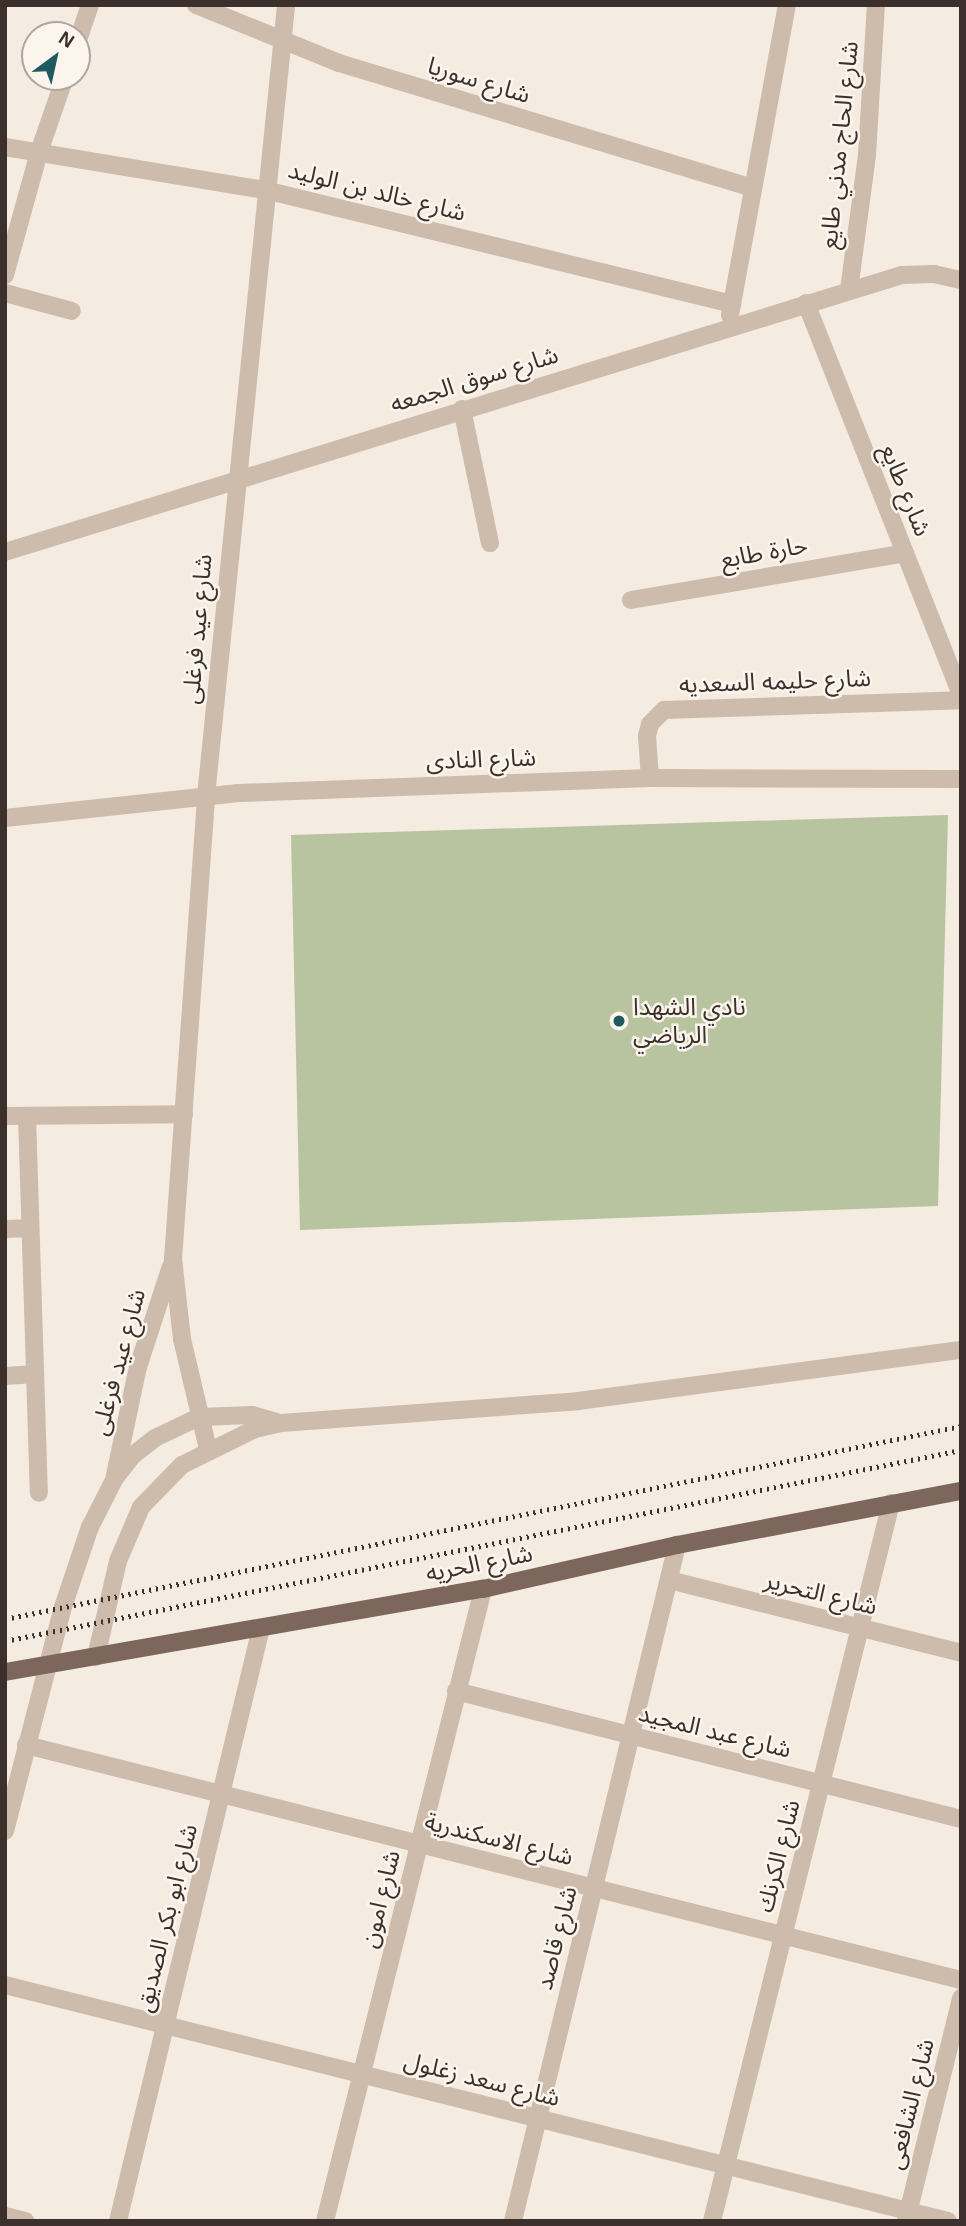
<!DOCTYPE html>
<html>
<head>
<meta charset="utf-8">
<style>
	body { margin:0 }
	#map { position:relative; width:966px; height:2226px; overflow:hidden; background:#f4ebe1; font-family:Arial,"Noto Sans Arabic",sans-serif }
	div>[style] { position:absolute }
	.green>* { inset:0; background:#b8c4a0 }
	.street>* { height:18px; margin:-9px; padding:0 9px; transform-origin:9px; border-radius:9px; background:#cdbbac }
	.primary>* { height:18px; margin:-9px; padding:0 9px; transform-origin:9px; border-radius:9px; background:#7d675c }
	.rail>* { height:5px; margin-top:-2.5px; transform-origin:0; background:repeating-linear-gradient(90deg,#3b302b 0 2px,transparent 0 7px) }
	.dots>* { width:19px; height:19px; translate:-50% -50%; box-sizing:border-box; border:4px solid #fbf5ee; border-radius:50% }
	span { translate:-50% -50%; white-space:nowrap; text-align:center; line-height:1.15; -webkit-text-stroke:5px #fbf5ee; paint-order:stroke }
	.street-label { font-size:24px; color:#3b302b }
	.poi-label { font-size:24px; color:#3b302b }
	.left { translate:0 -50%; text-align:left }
	.frame { position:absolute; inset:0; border:7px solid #3b302b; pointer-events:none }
	.north { position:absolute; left:21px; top:21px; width:70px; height:70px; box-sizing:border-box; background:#fbf5ee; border:2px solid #aea6a0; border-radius:50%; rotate:33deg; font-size:19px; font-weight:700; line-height:28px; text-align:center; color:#3b302b }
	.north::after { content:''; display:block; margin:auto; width:24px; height:32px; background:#1f5a5e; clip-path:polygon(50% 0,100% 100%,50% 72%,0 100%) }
</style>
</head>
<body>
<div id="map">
	<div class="green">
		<div style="clip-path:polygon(948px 815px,938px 1206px,300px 1230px,291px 835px)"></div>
	</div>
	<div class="street">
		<div style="left:196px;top:5px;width:154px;rotate:22.1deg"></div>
		<div style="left:339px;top:63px;width:432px;rotate:16.8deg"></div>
		<div style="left:77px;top:43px;width:40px;rotate:-71.1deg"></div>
		<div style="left:5px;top:147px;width:264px;rotate:9.4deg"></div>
		<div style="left:265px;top:190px;width:481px;rotate:13.7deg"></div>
		<div style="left:5px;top:275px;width:128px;rotate:-74.5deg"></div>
		<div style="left:39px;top:152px;width:79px;rotate:-70.9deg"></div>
		<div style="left:849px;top:290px;width:136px;rotate:-82.4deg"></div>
		<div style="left:867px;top:155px;width:150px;rotate:-86.6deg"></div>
		<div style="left:5px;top:293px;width:69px;rotate:15deg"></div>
		<div style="left:806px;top:303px;width:421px;rotate:68.4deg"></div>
		<div style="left:730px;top:315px;width:315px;rotate:-79.6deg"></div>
		<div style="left:462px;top:409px;width:137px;rotate:78.2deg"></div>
		<div style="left:5px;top:552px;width:939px;rotate:-17.16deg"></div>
		<div style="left:902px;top:275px;width:32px;rotate:-2deg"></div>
		<div style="left:934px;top:274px;width:28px;rotate:13deg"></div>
		<div style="left:631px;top:600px;width:278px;rotate:-9.7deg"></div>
		<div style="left:650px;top:778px;width:42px;rotate:-94.1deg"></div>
		<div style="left:647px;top:736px;width:12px;rotate:-76deg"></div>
		<div style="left:650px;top:724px;width:20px;rotate:-45deg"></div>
		<div style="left:664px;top:710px;width:297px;rotate:-1.9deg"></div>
		<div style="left:5px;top:818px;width:235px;rotate:-6.1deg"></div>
		<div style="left:239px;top:793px;width:411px;rotate:-2.1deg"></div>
		<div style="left:650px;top:778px;width:311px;rotate:0.2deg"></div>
		<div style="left:5px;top:1116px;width:179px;rotate:-0.6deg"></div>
		<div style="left:27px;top:1116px;width:377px;rotate:88.2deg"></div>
		<div style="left:5px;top:1229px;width:25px;rotate:-2deg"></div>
		<div style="left:5px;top:1376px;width:30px;rotate:-4deg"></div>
		<div style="left:208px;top:1449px;width:113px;rotate:-103.3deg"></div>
		<div style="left:182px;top:1339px;width:81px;rotate:-96.4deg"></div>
		<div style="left:173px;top:1259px;width:464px;rotate:-85.9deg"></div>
		<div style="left:206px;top:796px;width:795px;rotate:-84.22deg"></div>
		<div style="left:115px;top:1475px;width:110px;rotate:-78deg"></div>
		<div style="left:138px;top:1367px;width:106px;rotate:-71.9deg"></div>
		<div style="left:669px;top:1580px;width:301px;rotate:14deg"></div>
		<div style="left:96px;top:1657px;width:98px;rotate:-77.1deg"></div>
		<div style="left:118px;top:1561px;width:59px;rotate:-66.9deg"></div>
		<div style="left:141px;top:1507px;width:59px;rotate:-45.7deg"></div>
		<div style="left:182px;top:1465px;width:81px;rotate:-26.3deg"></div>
		<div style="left:255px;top:1429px;width:27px;rotate:-13deg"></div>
		<div style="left:281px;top:1423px;width:298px;rotate:-4.2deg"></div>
		<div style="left:578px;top:1401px;width:386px;rotate:-7.6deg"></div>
		<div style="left:456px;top:1691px;width:521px;rotate:14.22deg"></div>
		<div style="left:26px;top:1745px;width:964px;rotate:14.11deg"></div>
		<div style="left:5px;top:1831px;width:231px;rotate:-75.5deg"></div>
		<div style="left:63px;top:1607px;width:84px;rotate:-71.4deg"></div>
		<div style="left:90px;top:1527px;width:55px;rotate:-63deg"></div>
		<div style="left:115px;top:1478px;width:28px;rotate:-52deg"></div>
		<div style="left:132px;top:1456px;width:29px;rotate:-38deg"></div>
		<div style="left:155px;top:1438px;width:49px;rotate:-25.5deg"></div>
		<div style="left:199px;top:1417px;width:53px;rotate:-2.2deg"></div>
		<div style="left:252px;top:1415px;width:26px;rotate:16deg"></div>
		<div style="left:5px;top:1985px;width:972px;rotate:14.05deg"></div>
		<div style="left:5px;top:2216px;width:21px;rotate:14deg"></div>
		<div style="left:118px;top:2221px;width:610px;rotate:-76.44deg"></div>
		<div style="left:325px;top:2221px;width:651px;rotate:-75.96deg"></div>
		<div style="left:513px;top:2221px;width:696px;rotate:-76.36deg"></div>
		<div style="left:712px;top:2221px;width:740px;rotate:-76deg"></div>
		<div style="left:906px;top:2221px;width:230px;rotate:-76.1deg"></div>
	</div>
	<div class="primary">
		<div style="left:5px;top:1672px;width:485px;rotate:-9.9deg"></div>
		<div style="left:483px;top:1589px;width:199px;rotate:-12.8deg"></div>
		<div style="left:677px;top:1545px;width:289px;rotate:-10.8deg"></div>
	</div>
	<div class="rail">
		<div style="left:5px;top:1619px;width:975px;rotate:-11.41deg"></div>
		<div style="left:5px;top:1641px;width:975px;rotate:-11.3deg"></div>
	</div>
	<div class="dots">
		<div style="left:619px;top:1021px;background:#1f5a5e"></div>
	</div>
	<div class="street-label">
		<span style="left:479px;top:80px;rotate:17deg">شارع سوريا</span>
		<span style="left:839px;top:145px;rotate:-84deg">شارع الحاج مدني طايع</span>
		<span style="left:377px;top:191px;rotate:14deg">شارع خالد بن الوليد</span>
		<span style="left:474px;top:379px;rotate:-17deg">شارع سوق الجمعه</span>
		<span style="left:906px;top:490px;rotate:68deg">شارع طايع</span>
		<span style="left:764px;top:552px;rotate:-10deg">حارة طابع</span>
		<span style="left:197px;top:629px;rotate:-85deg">شارع عيد فرغلى</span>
		<span style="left:775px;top:681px;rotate:-2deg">شارع حليمه السعديه</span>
		<span style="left:481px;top:759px;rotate:-2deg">شارع النادى</span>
		<span style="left:118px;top:1362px;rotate:-75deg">شارع عيد فرغلى</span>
		<span style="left:479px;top:1563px;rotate:-11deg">شارع الحريه</span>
		<span style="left:821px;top:1593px;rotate:14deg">شارع التحرير</span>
		<span style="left:715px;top:1731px;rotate:14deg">شارع عبد المجيد</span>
		<span style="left:499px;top:1839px;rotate:14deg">شارع الاسكندرية</span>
		<span style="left:778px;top:1856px;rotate:-76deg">شارع الكرنك</span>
		<span style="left:380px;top:1899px;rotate:-76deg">شارع امون</span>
		<span style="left:166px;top:1918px;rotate:-76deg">شارع ابو بكر الصديق</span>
		<span style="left:556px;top:1938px;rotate:-76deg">شارع قاصد</span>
		<span style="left:482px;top:2079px;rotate:14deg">شارع سعد زغلول</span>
		<span style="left:910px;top:2104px;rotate:-76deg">شارع الشافعى</span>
	</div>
	<div class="poi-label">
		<span class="left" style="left:633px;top:1021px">نادي الشهدا<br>الرياضي</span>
	</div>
	<div class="frame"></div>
	<div class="north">N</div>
</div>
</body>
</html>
